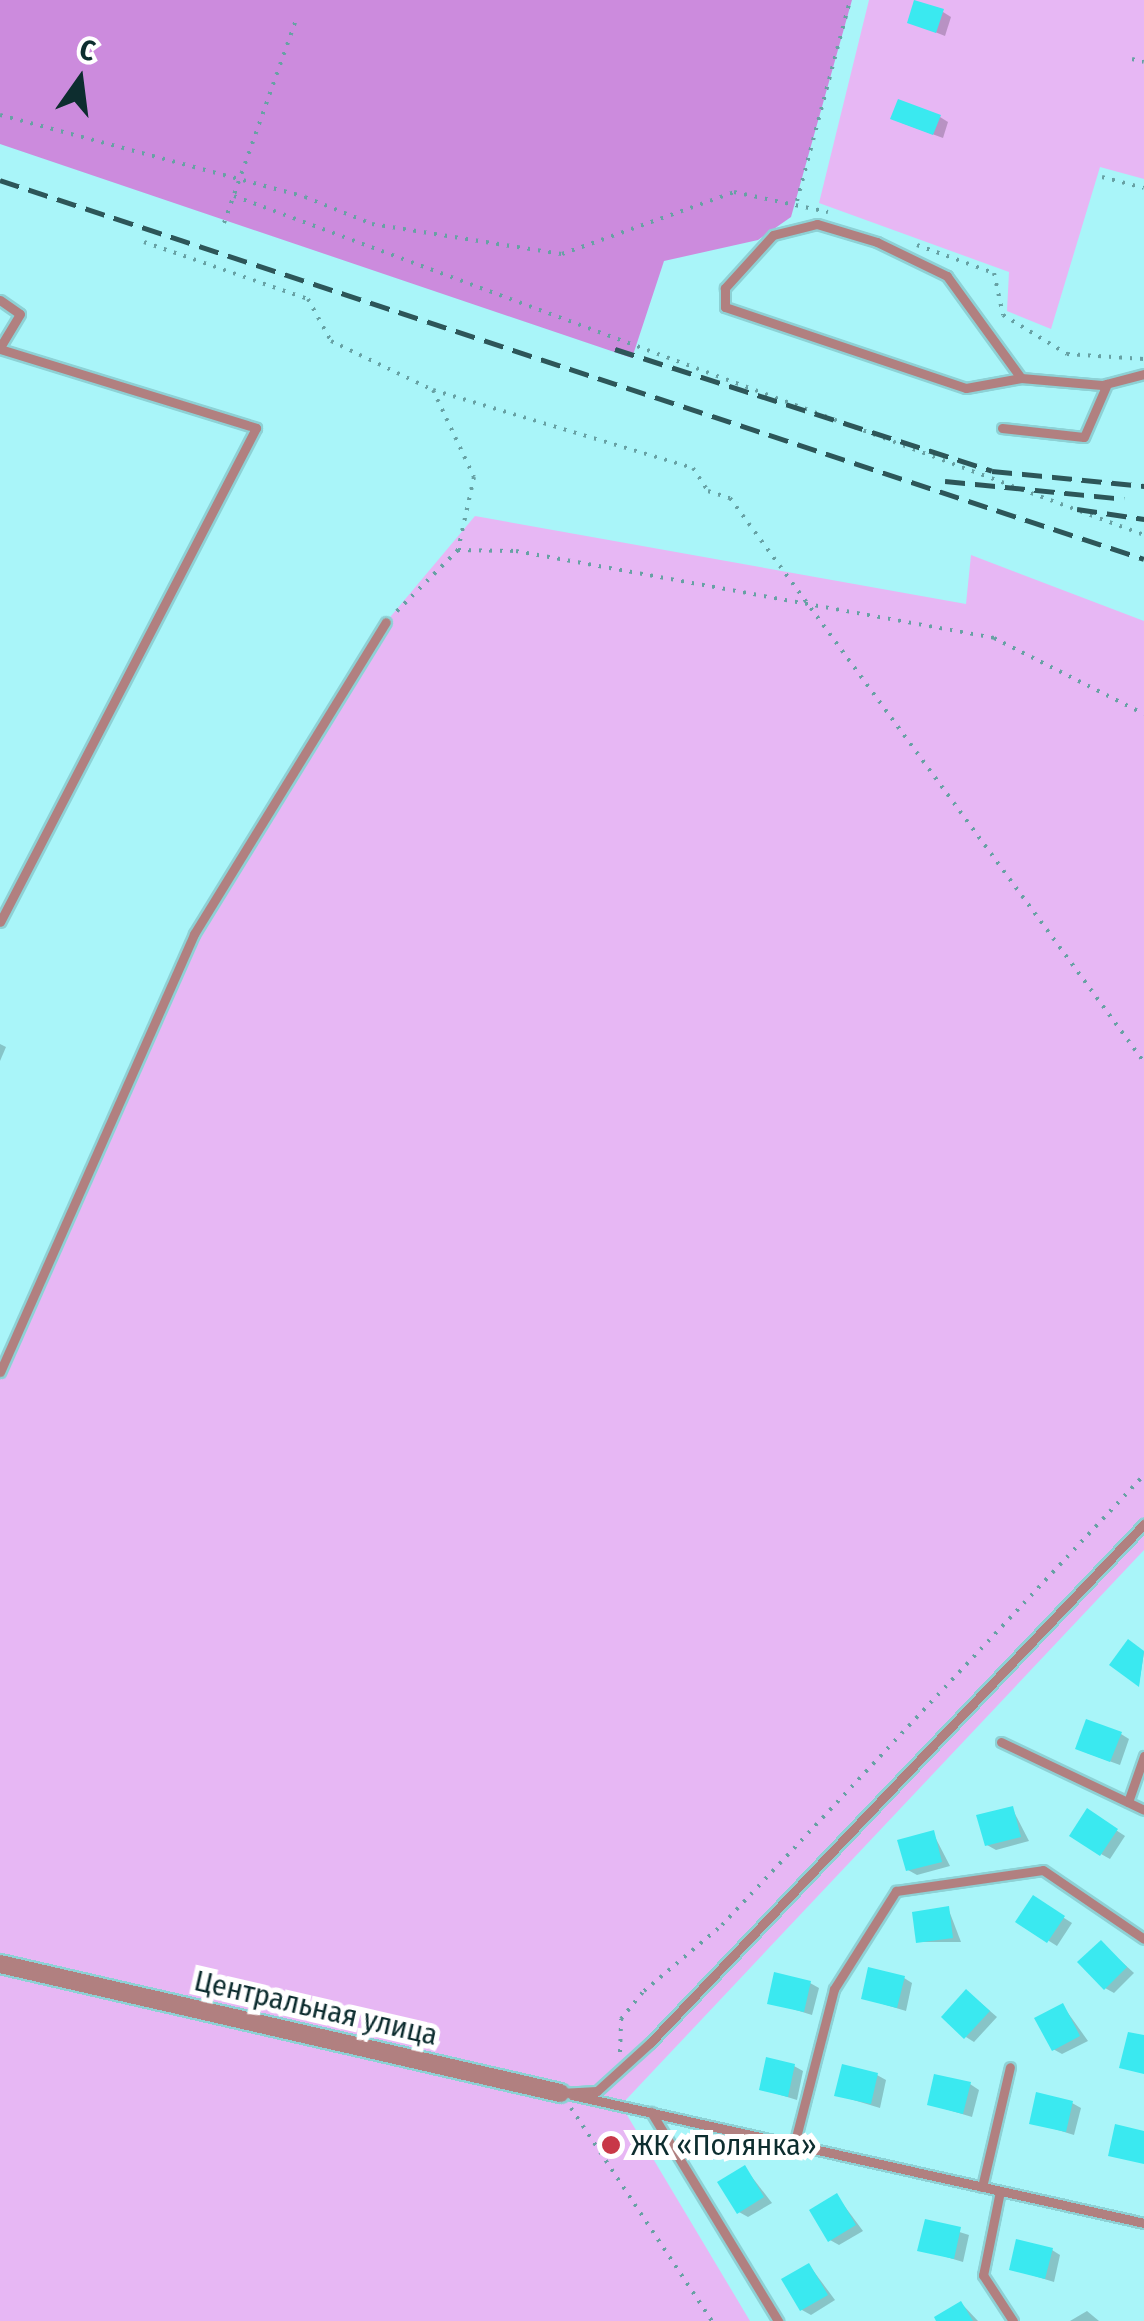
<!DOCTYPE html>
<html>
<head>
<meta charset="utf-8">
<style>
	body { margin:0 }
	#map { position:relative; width:1144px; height:2321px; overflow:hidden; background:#a9f5f9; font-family:"Fira Sans Condensed",sans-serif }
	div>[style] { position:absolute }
	.green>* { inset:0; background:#e7b7f4 }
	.forest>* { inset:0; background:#cc8bdd }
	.shadow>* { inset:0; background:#0003 }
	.building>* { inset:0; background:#3ae9f0 }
	.path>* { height:4px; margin-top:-2px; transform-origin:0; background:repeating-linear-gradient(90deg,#67a1a4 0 2.5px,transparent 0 10.5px) }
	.roads { filter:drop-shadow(2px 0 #8dd1d5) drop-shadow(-2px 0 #8dd1d5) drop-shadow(0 2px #8dd1d5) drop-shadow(0 -2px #8dd1d5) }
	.lane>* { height:9px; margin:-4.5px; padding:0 4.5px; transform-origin:4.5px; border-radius:4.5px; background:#b18080 }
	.street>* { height:18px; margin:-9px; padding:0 9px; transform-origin:9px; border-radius:9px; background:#b18080 }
	.rail>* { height:5px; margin-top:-2.5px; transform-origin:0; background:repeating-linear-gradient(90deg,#2d5659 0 20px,transparent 0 30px) }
	.dots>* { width:28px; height:28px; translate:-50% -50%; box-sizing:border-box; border:5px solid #fff; border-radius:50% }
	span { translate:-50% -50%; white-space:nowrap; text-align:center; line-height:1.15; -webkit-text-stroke:10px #fff; paint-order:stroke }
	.street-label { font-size:30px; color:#0d2d2f }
	.poi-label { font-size:30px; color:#0d2d2f }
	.left { translate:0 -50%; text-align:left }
	.north { position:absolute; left:30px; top:30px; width:100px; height:100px; -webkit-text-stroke:8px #fff; paint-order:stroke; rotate:14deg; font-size:28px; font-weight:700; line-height:40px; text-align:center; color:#0d2d2f }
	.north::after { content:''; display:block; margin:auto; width:35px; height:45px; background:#0d2d2f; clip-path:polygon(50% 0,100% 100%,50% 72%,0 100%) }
</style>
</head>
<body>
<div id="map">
	<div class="green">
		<div style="clip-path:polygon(869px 0,1144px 0,1144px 179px,1100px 167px,1051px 329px,1007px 311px,1009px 272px,819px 203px)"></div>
		<div style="clip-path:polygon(475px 516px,966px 604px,971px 555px,1144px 621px,1144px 1550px,621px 2105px,750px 2321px,0 2321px,0 1372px,161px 1025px,177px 968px,386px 622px)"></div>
	</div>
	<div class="forest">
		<div style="clip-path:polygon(0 0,852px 0,791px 217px,758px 240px,664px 261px,632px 358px,0 144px)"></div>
	</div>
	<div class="shadow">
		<div style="clip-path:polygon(943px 12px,951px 17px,945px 36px,910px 22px)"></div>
		<div style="clip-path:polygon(940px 117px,948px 122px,943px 138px,902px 123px)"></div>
		<div style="clip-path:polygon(0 1044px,6px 1047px,0 1061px)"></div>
		<div style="clip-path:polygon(1128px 1642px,1144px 1652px,1139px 1684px)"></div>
		<div style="clip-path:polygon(1121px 1734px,1129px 1739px,1120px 1765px,1087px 1753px)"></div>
		<div style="clip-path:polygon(1012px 1808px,1029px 1841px,996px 1850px,987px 1845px)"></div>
		<div style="clip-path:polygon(1096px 1817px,1125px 1836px,1110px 1859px,1101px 1854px)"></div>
		<div style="clip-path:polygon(933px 1833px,950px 1866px,917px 1875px,908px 1870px)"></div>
		<div style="clip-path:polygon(1034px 1899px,1072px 1923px,1057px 1946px,1019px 1922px)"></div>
		<div style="clip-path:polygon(948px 1908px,961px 1942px,919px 1942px)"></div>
		<div style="clip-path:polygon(1101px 1943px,1134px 1973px,1114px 1993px,1105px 1988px)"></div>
		<div style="clip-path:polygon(904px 1978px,912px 1983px,906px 2011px,863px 1998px)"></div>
		<div style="clip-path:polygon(810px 1983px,819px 1988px,812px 2015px,770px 2002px)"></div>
		<div style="clip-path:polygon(975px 1998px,997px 2017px,974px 2042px,966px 2037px)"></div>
		<div style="clip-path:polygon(1063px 2006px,1088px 2041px,1062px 2054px,1053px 2049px)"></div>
		<div style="clip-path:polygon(794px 2066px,803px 2071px,797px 2100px,761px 2089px)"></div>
		<div style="clip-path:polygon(877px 2075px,886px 2080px,880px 2108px,837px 2095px)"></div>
		<div style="clip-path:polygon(970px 2084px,979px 2090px,972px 2117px,929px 2104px)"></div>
		<div style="clip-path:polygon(1072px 2103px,1081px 2108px,1074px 2135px,1032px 2122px)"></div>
		<div style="clip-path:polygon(745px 2168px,772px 2203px,748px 2217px,739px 2212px)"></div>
		<div style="clip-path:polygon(837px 2196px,863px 2231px,839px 2245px,830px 2240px)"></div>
		<div style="clip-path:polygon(927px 2222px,969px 2235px,963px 2262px,920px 2249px)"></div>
		<div style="clip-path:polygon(1052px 2250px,1060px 2255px,1054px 2282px,1012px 2269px)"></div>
		<div style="clip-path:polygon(809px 2265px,835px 2300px,811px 2315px,802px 2310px)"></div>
		<div style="clip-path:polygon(961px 2303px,978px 2321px,939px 2321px)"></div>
		<div style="clip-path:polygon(1087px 2311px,1099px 2321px,1070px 2321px)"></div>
	</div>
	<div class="building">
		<div style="clip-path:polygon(914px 0,944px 9px,936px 33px,907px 23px)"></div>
		<div style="clip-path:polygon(898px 99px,941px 115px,933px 135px,890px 119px)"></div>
		<div style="clip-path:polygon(1128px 1639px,1144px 1651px,1139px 1687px,1109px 1665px)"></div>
		<div style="clip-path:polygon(1086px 1719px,1122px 1732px,1110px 1762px,1075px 1749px)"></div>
		<div style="clip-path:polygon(1013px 1806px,1021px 1837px,985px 1846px,976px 1815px)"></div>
		<div style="clip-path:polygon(1087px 1808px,1118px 1829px,1100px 1856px,1069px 1836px)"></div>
		<div style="clip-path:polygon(934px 1830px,942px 1862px,906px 1871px,897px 1840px)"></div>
		<div style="clip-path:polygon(1033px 1895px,1065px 1916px,1047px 1943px,1015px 1922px)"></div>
		<div style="clip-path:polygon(949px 1906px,953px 1938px,916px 1943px,912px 1912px)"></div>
		<div style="clip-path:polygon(1101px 1940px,1127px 1967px,1104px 1990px,1077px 1962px)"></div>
		<div style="clip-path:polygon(868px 1967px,905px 1976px,897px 2008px,861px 1999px)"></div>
		<div style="clip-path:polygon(774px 1972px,811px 1981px,804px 2012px,767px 2004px)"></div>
		<div style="clip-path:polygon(966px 1989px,990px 2011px,964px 2039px,941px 2017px)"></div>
		<div style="clip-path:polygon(1063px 2003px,1080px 2036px,1052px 2051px,1034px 2018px)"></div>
		<div style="clip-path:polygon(1128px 2032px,1144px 2035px,1144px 2074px,1119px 2068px)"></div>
		<div style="clip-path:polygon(766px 2057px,795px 2064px,788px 2097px,759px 2090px)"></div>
		<div style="clip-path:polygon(842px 2064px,878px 2073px,871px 2104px,834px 2096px)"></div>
		<div style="clip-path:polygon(934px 2074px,971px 2082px,963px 2114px,927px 2105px)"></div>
		<div style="clip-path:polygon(1036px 2092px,1073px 2101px,1066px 2132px,1029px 2124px)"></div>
		<div style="clip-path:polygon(1115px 2124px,1144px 2131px,1144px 2164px,1108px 2156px)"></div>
		<div style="clip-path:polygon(745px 2165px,764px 2197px,737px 2214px,717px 2182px)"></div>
		<div style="clip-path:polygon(837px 2193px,856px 2225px,828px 2242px,809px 2210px)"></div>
		<div style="clip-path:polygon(925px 2219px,961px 2227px,954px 2259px,917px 2251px)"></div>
		<div style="clip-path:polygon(1016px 2239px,1053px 2248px,1045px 2279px,1009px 2270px)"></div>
		<div style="clip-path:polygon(809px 2263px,828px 2295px,800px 2311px,781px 2279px)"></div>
		<div style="clip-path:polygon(961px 2301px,973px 2321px,936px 2321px,934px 2317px)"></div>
	</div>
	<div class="path">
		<div style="left:1132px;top:59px;width:12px;rotate:14deg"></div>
		<div style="left:0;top:115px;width:316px;rotate:15deg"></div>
		<div style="left:305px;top:197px;width:72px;rotate:21.9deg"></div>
		<div style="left:372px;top:224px;width:192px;rotate:9deg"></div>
		<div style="left:562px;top:254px;width:183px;rotate:-19.8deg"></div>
		<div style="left:734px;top:192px;width:96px;rotate:12deg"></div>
		<div style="left:1102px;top:177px;width:43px;rotate:14.7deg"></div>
		<div style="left:234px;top:196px;width:971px;rotate:20.43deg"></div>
		<div style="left:797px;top:201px;width:208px;rotate:-75.2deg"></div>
		<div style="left:224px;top:223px;width:215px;rotate:-70.5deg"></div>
		<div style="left:144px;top:242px;width:174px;rotate:19.2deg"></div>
		<div style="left:308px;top:299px;width:48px;rotate:61.3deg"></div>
		<div style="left:331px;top:341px;width:113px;rotate:25.7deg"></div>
		<div style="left:433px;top:390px;width:96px;rotate:64.8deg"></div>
		<div style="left:474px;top:477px;width:75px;rotate:102.4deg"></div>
		<div style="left:458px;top:550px;width:88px;rotate:135deg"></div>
		<div style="left:917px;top:245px;width:82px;rotate:20deg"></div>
		<div style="left:994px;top:273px;width:43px;rotate:77.9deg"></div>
		<div style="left:1003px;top:315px;width:75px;rotate:31.4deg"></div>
		<div style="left:1067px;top:354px;width:77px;rotate:3.7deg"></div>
		<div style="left:433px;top:390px;width:271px;rotate:16.7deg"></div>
		<div style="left:693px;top:468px;width:27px;rotate:57deg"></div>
		<div style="left:708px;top:491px;width:23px;rotate:18deg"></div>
		<div style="left:730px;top:498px;width:700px;rotate:53.72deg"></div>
		<div style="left:458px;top:550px;width:58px;rotate:1deg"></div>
		<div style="left:516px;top:551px;width:486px;rotate:10.3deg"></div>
		<div style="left:994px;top:638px;width:168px;rotate:26.9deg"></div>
		<div style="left:620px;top:2052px;width:33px;rotate:-88deg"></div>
		<div style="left:621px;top:2019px;width:36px;rotate:-51deg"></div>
		<div style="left:644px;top:1991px;width:102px;rotate:-40.2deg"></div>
		<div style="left:722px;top:1925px;width:617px;rotate:-46.84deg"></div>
		<div style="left:571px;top:2108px;width:255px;rotate:56.5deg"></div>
	</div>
	<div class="roads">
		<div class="lane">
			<div style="left:0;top:300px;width:24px;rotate:35deg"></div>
			<div style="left:20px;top:314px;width:39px;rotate:121deg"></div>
			<div style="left:0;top:349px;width:268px;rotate:17.1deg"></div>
			<div style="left:256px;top:428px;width:556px;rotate:117.39deg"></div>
			<div style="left:1021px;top:378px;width:126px;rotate:-126deg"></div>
			<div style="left:947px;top:276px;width:78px;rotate:-154.1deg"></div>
			<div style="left:877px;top:242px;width:63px;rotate:-163.3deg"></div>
			<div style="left:817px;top:224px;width:45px;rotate:166deg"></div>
			<div style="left:773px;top:235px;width:72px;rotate:132.2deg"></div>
			<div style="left:725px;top:288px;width:19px;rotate:90deg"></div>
			<div style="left:725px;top:307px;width:254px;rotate:18.6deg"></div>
			<div style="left:966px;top:388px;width:56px;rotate:-10.3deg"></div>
			<div style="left:1021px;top:378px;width:81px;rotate:4.9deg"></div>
			<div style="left:1102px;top:385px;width:43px;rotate:-14.7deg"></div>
			<div style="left:1002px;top:428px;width:82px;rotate:6.3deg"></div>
			<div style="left:1084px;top:437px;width:58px;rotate:-66.5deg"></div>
			<div style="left:0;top:1372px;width:479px;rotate:-66.1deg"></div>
			<div style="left:194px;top:934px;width:366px;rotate:-58.4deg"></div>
			<div style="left:1001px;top:1742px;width:158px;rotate:25.4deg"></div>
			<div style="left:1128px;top:1802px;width:49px;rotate:-70.8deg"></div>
			<div style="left:560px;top:2093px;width:37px;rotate:-3deg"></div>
			<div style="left:597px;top:2091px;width:72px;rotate:-42.2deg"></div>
			<div style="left:650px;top:2043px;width:717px;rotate:-46.41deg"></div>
			<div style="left:572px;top:2095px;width:586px;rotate:12.61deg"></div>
			<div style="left:651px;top:2112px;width:245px;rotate:58.7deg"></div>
			<div style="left:794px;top:2145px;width:161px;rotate:-75.6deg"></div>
			<div style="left:834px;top:1989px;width:116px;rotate:-57.7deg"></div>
			<div style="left:896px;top:1891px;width:148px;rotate:-8.1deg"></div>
			<div style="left:1043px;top:1870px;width:122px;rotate:34.3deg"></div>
			<div style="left:982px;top:2187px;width:123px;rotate:-76.9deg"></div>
			<div style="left:1000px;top:2191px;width:86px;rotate:101.4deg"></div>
			<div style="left:983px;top:2275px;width:55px;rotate:56.9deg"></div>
		</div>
		<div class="street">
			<div style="left:0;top:1964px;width:575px;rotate:12.97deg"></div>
		</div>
	</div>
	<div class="rail">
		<div style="left:0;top:180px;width:1205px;rotate:18.33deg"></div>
		<div style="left:615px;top:349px;width:396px;rotate:17.9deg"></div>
		<div style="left:992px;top:471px;width:153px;rotate:5.6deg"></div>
		<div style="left:945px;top:481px;width:180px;rotate:5.7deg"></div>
		<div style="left:1077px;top:509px;width:68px;rotate:8.5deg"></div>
	</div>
	<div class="dots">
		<div style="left:611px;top:2145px;background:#c83848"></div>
	</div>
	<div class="street-label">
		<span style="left:316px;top:2008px;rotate:13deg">Центральная улица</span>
	</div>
	<div class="poi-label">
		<span class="left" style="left:631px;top:2145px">ЖК «Полянка»</span>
	</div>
	<div class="north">С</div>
</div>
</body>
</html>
